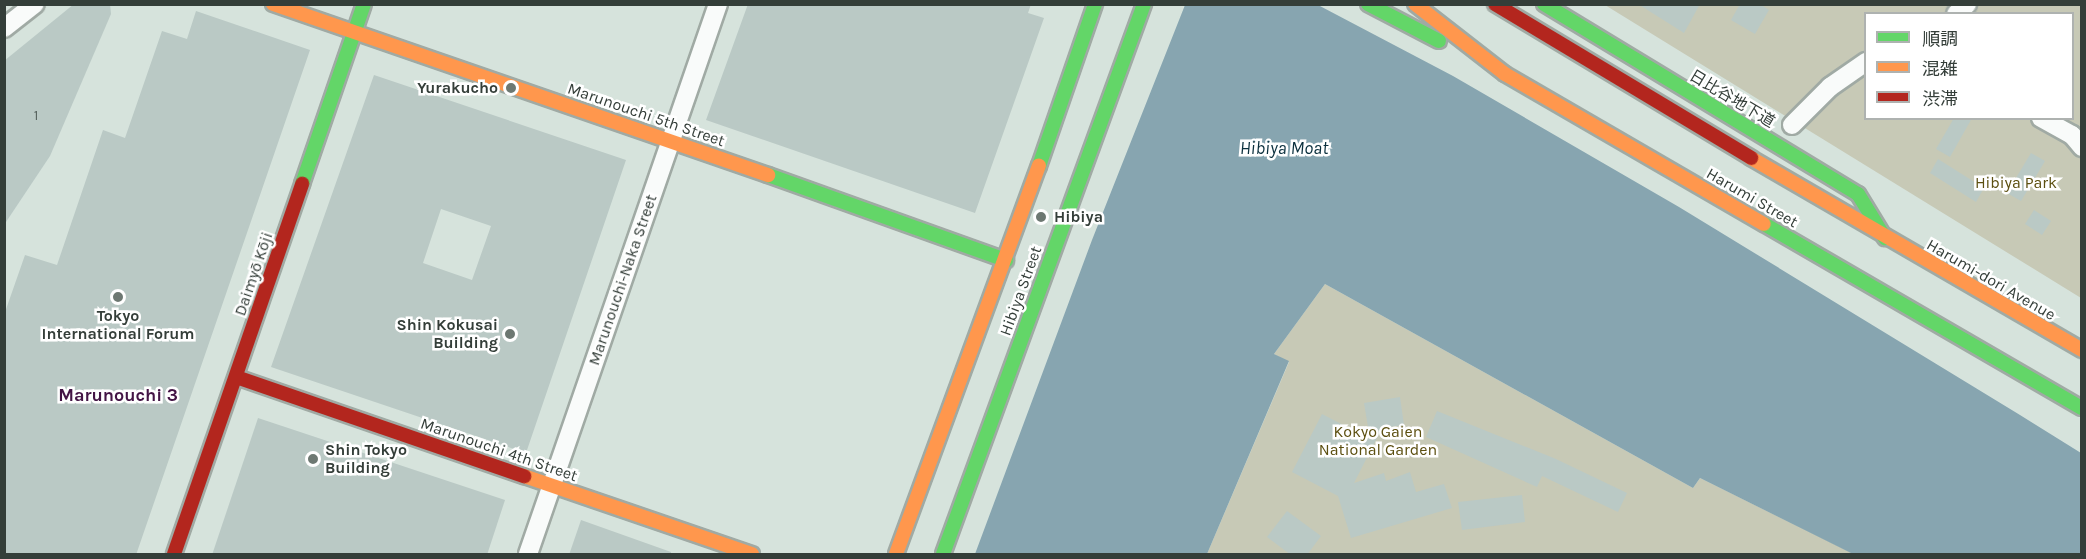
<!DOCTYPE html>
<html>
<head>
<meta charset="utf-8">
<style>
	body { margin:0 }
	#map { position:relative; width:2086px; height:559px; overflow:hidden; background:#d6e3dc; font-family:Karla,"Noto Sans JP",sans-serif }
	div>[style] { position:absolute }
	.green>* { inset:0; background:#c7c9b6 }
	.water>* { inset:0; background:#87a5b0 }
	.building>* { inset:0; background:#bac9c5 }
	.roads { filter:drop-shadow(2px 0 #a0aaa4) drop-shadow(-2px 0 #a0aaa4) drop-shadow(0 2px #a0aaa4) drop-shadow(0 -2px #a0aaa4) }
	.street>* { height:18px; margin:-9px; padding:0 9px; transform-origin:9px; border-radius:9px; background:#f9fbfa }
	.fast>* { height:14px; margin:-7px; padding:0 7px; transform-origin:7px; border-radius:7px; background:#63d668 }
	.slow>* { height:14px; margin:-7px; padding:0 7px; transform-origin:7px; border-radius:7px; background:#ff974d }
	.jam>* { height:14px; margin:-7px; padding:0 7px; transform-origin:7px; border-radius:7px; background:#b3261e }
	.dots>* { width:16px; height:16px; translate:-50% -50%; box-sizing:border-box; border:3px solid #fff; border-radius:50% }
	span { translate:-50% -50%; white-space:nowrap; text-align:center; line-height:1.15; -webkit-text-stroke:5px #fff; paint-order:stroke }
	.number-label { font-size:14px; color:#56615c }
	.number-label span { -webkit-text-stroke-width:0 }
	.poi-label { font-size:16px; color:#343e39; font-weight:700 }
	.right { translate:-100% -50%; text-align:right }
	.left { translate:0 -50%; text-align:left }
	.street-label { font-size:16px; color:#343e39 }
	.park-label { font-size:16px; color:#5c4f10 }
	.water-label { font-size:18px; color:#0a2f3d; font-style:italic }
	.neighbourhood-label { font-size:18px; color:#431445; font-weight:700 }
	.frame { position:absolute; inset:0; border:6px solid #343e39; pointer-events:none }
	.legend { position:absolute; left:1864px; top:12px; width:210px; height:108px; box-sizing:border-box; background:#fff; border:2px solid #aeb2b0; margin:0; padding:8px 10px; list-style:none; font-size:18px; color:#343e39 }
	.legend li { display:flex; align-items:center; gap:12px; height:30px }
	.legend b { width:30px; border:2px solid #aeb2b0 }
</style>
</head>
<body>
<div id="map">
	<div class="green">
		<div style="clip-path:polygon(evenodd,1605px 5px,2081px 5px,2081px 298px,1605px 5px,1866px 14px,2072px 14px,2072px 118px,1866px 118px,1866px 14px)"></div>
		<div style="clip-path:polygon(1325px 284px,1693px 488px,1700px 478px,1854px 554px,1207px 554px,1289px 362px,1274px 354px)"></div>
	</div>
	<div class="water">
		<div style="clip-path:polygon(1185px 5px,1318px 5px,1453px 76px,1679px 207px,2020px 415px,2081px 453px,2081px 554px,1853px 554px,1700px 478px,1693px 488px,1325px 284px,1274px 354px,1289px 361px,1207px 554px,975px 554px,1092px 240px)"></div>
	</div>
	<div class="building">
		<div style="clip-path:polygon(74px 4px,110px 4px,111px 14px,50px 156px,4px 225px,4px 61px)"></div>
		<div style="clip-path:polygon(748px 4px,1031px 4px,1028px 13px,1044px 18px,975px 213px,706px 120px)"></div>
		<div style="clip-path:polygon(1638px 4px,1700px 4px,1684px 33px)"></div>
		<div style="clip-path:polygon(1740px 4px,1760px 4px,1769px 10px,1755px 34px,1731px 20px)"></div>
		<div style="clip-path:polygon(196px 11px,310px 50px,136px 555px,4px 555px,4px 315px,25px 255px,57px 265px,103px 130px,125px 138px,162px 31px,187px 39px)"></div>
		<div style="clip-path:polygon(evenodd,374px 75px,626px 160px,526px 453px,271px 367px,374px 75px,441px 209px,491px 226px,472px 280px,423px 263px,441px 209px)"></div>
		<div style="clip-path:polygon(1954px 118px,1972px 118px,1950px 157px,1936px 149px)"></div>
		<div style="clip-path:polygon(2031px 153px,2045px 161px,2021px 201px,2007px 193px)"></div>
		<div style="clip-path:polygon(1938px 159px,1984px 188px,1976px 202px,1930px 173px)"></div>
		<div style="clip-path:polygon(2034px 210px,2051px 221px,2042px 235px,2025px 224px)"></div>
		<div style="clip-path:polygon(1400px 397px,1404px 425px,1382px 428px,1354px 483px,1384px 473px,1386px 481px,1410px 472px,1416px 492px,1444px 484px,1452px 508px,1351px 538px,1338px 496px,1292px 472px,1322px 414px,1370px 439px,1364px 403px)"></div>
		<div style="clip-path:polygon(1437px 411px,1556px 459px,1627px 493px,1618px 512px,1542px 476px,1537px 487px,1426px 437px)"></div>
		<div style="clip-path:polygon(258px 418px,505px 500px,487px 555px,212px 555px)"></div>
		<div style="clip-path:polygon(1522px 495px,1525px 522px,1462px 530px,1458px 502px)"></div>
		<div style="clip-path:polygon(1287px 511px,1321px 536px,1307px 555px,1291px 555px,1267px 537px)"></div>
		<div style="clip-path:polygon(581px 520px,671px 552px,671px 555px,569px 555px)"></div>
	</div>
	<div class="roads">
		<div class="street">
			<div style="left:1956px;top:14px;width:15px;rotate:-42deg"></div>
			<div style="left:4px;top:28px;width:39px;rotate:-38deg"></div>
			<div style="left:2041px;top:118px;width:35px;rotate:29deg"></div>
			<div style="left:2072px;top:135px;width:16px;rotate:50deg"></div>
			<div style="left:1792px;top:125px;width:54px;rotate:-45deg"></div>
			<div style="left:1830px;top:87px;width:44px;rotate:-34.8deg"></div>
			<div style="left:528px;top:554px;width:582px;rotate:-70.94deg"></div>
		</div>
		<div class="fast">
			<div style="left:1368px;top:4px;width:80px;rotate:27.5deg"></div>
			<div style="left:1544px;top:4px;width:367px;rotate:31.2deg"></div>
			<div style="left:1858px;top:194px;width:52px;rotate:58.5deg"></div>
			<div style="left:1039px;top:166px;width:171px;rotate:-70.9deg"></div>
			<div style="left:768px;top:175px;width:253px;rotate:19.7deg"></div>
			<div style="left:302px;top:184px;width:190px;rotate:-71deg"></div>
			<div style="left:1764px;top:224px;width:367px;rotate:30.1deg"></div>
			<div style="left:943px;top:554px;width:586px;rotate:-69.92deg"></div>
		</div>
		<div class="slow">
			<div style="left:273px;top:4px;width:524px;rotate:19.06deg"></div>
			<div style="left:1415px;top:4px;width:114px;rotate:37.9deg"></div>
			<div style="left:1505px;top:74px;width:299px;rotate:30.1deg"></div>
			<div style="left:1751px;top:158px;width:383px;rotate:30.1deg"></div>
			<div style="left:524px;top:476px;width:241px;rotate:18.9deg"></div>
			<div style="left:896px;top:554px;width:414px;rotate:-69.8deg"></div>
		</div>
		<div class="jam">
			<div style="left:1495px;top:4px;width:299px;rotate:31deg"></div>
			<div style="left:236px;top:377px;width:305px;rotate:19deg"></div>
			<div style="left:174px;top:554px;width:392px;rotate:-70.9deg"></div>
		</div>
	</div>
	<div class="dots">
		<div style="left:511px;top:88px;background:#6d7872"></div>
		<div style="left:1041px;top:217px;background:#6d7872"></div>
		<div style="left:118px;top:297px;background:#6d7872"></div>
		<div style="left:510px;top:334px;background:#6d7872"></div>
		<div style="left:313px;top:459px;background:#6d7872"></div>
	</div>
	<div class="number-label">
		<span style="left:36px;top:116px">1</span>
	</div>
	<div class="poi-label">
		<span class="right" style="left:498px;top:88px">Yurakucho</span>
		<span class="left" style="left:1054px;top:217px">Hibiya</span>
		<span style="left:118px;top:325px">Tokyo<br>International Forum</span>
		<span class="right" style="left:498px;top:334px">Shin Kokusai<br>Building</span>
		<span class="left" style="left:325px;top:459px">Shin Tokyo<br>Building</span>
	</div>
	<div class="street-label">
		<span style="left:1732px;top:99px;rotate:31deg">日比谷地下道</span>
		<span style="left:646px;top:115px;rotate:19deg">Marunouchi 5th Street</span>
		<span style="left:1752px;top:198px;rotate:30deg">Harumi Street</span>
		<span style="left:254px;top:274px;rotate:-71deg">Daimyō Kōji</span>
		<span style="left:623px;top:280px;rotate:-71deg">Marunouchi-Naka Street</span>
		<span style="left:1991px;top:280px;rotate:30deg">Harumi-dori Avenue</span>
		<span style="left:1021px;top:291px;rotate:-70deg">Hibiya Street</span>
		<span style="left:499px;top:450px;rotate:19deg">Marunouchi 4th Street</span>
	</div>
	<div class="park-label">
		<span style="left:2016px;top:183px">Hibiya Park</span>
		<span style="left:1378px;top:441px">Kokyo Gaien<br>National Garden</span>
	</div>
	<div class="water-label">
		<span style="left:1284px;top:148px">Hibiya Moat</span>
	</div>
	<div class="neighbourhood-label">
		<span style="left:118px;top:395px">Marunouchi 3</span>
	</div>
	<div class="frame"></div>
	<ul class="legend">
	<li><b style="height:8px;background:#63d668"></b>順調</li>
	<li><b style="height:8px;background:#ff974d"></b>混雑</li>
	<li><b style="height:8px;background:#b3261e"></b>渋滞</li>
	</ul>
</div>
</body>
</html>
